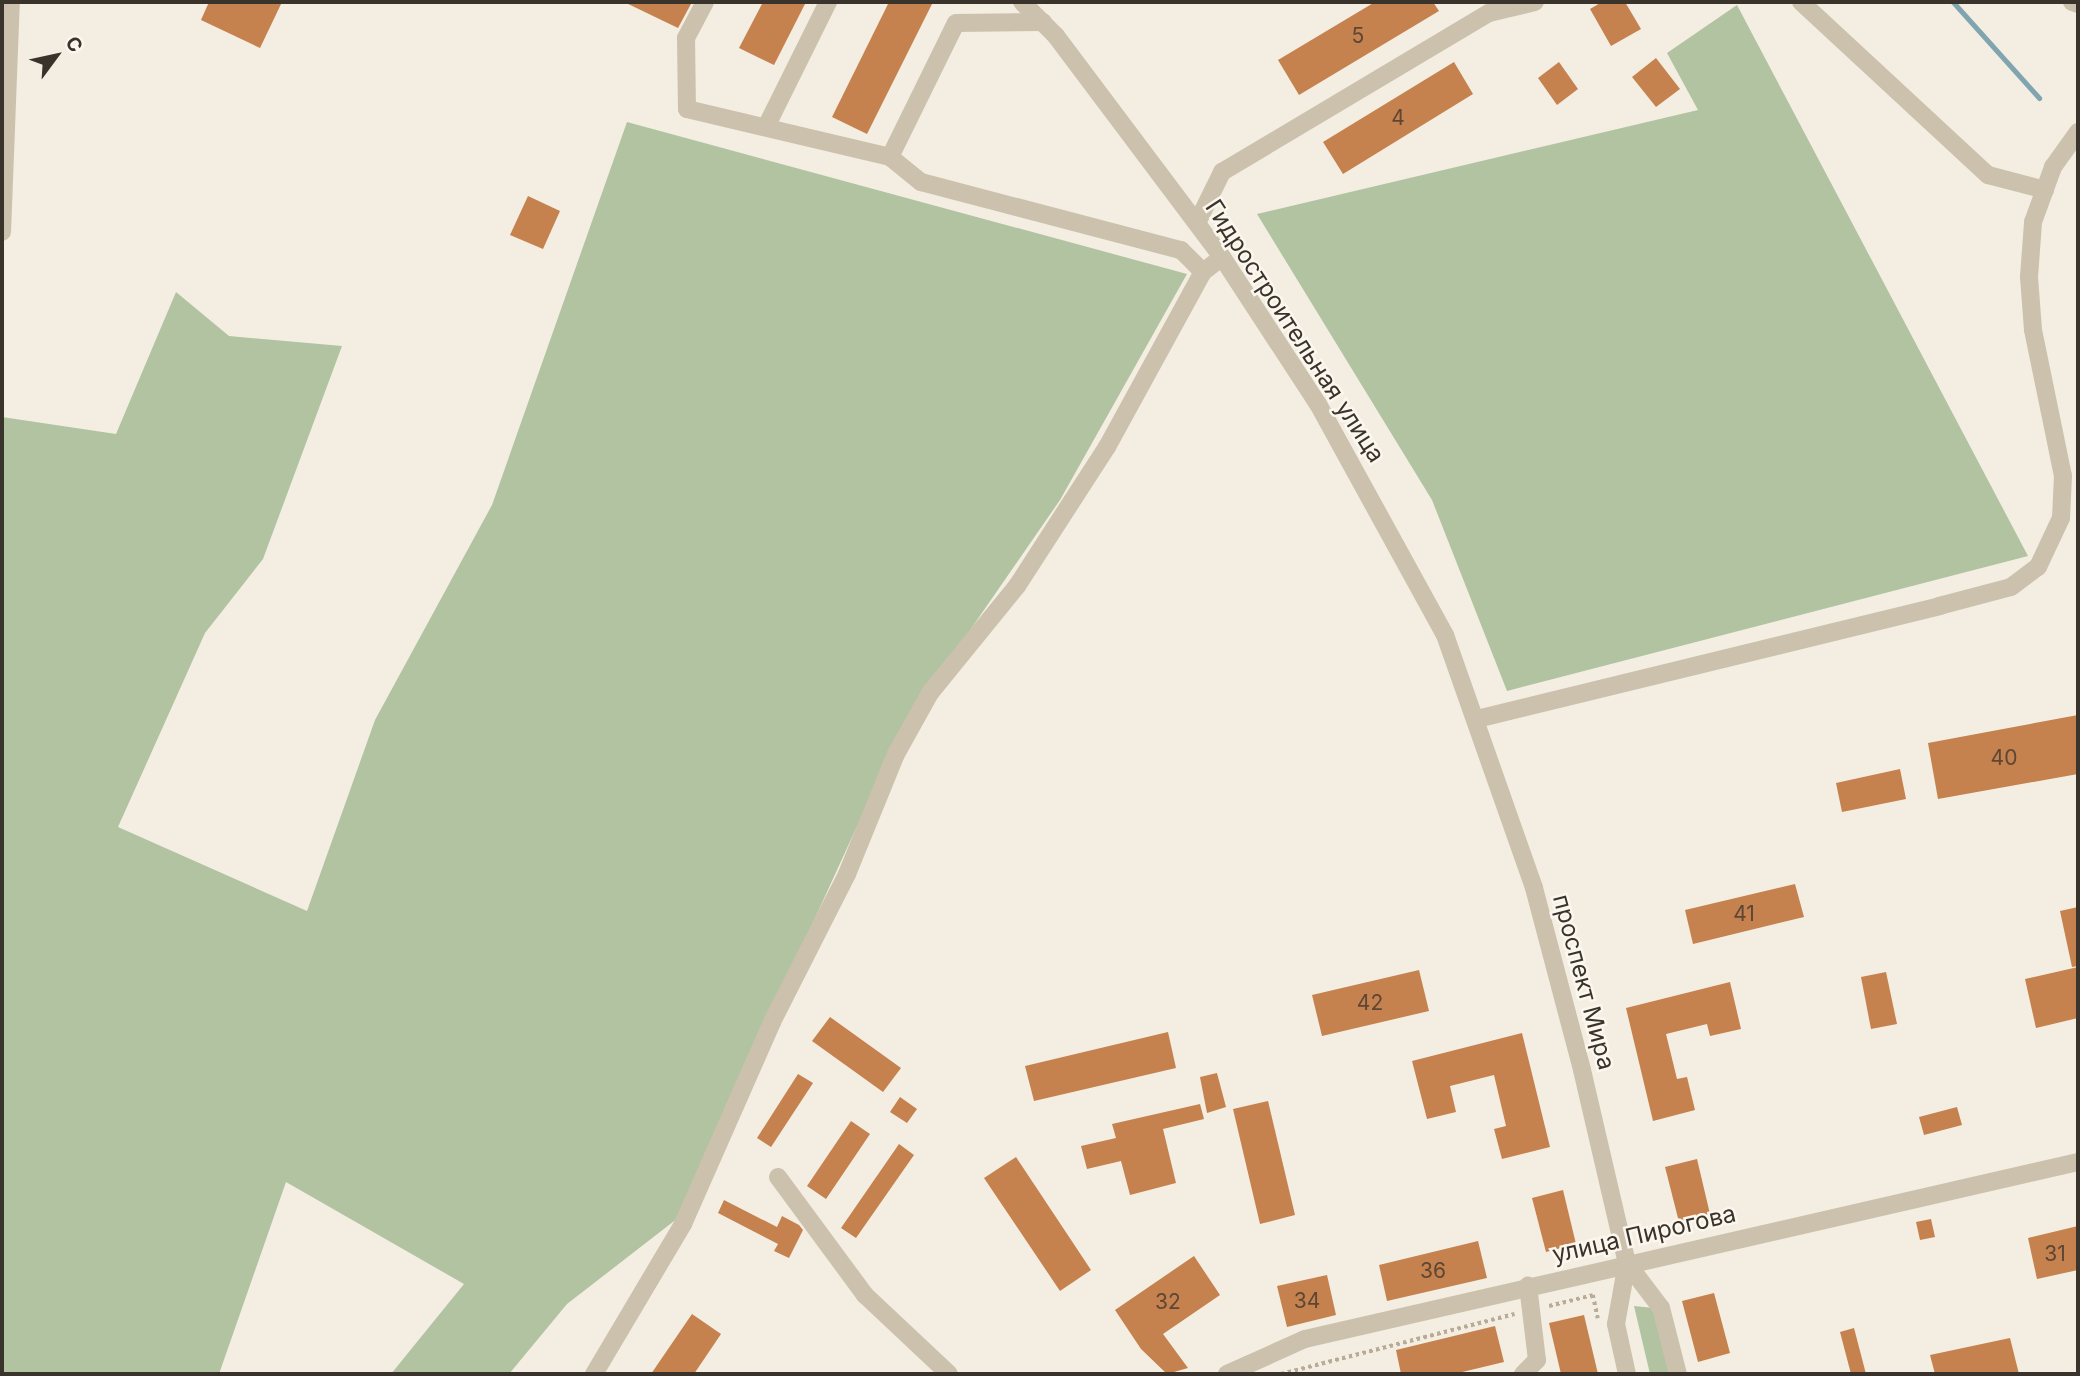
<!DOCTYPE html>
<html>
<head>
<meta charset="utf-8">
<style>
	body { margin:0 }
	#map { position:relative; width:2080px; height:1376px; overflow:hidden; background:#f3eee1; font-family:Inter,sans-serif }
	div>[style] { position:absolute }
	.green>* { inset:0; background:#b1c3a1 }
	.stream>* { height:5px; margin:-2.5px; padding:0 2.5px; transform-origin:2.5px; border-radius:2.5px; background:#80a5b0 }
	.building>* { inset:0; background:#c5814e }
	.path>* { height:3.5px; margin-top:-1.75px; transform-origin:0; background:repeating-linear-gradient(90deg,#b8ab97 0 3.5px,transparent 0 7px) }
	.minor>* { height:18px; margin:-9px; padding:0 9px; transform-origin:9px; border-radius:9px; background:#ccc1ad }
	span { translate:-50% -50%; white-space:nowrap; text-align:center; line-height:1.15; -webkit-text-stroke:5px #fbf7ee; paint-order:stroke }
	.number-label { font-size:21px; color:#5d4634 }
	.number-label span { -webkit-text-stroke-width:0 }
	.street-label { font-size:24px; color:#3a332b }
	.frame { position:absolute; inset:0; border:4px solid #3a332b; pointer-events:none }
	.north { position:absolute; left:21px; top:21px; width:70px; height:70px; -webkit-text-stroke:5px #fbf7ee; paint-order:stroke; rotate:57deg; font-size:19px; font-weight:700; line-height:28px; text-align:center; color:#3a332b }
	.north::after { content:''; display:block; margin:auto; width:24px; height:32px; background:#3a332b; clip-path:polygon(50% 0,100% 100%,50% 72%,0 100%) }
</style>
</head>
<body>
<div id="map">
	<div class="green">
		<div style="clip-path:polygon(1737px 5px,2028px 556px,1507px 691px,1432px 500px,1257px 214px,1698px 110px,1667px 53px)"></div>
		<div style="clip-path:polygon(627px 122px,1187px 274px,1060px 500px,901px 730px,678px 1218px,567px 1304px,509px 1374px,391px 1374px,464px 1284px,286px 1182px,219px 1374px,2px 1374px,2px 417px,116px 434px,176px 292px,229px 336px,342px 346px,263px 559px,205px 633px,118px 827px,307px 911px,375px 720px,492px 505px)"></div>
		<div style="clip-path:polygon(1634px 1306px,1654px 1308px,1671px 1374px,1650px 1374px)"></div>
	</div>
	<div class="stream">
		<div style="left:1953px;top:2px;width:129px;rotate:48.1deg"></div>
	</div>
	<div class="building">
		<div style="clip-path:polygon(209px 2px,282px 2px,260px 48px,201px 20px)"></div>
		<div style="clip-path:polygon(624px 2px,692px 2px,678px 28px)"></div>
		<div style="clip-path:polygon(763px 2px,806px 2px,774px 65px,739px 48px)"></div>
		<div style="clip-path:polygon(889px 2px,933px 2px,867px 134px,832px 117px)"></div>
		<div style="clip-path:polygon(1375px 2px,1433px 2px,1439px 11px,1299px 95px,1278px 60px)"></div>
		<div style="clip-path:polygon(1602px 2px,1625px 2px,1641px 29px,1611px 46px,1590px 9px)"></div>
		<div style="clip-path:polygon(1656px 58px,1680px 89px,1656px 107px,1632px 77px)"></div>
		<div style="clip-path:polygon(1454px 62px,1473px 94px,1343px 174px,1323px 142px)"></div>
		<div style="clip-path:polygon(1559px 62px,1578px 89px,1557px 105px,1538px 78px)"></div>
		<div style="clip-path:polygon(528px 196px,560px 211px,543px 249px,510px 235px)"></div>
		<div style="clip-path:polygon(2078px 715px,2078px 774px,1938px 799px,1928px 743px)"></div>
		<div style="clip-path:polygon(1900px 769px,1906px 799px,1842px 812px,1836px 783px)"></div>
		<div style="clip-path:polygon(1795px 884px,1804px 917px,1693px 944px,1685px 910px)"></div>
		<div style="clip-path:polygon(2078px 907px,2078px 966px,2072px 967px,2060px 911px)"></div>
		<div style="clip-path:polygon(2078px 967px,2078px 1018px,2036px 1028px,2025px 979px)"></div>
		<div style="clip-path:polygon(1419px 970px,1429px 1011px,1322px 1036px,1312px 995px)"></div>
		<div style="clip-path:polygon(1886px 972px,1897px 1024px,1871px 1029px,1861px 977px)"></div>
		<div style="clip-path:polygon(1730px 982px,1741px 1029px,1710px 1036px,1707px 1024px,1666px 1034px,1677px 1079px,1687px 1077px,1695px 1110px,1653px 1121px,1626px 1008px)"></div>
		<div style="clip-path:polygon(830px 1017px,901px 1068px,883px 1092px,812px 1041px)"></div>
		<div style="clip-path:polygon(1168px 1032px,1176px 1068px,1034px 1101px,1025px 1066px)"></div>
		<div style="clip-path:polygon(1522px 1033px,1550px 1147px,1502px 1159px,1494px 1129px,1506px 1126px,1494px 1075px,1450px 1086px,1456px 1112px,1427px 1119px,1412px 1061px)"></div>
		<div style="clip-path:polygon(1217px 1073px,1226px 1107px,1207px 1113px,1200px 1077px)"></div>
		<div style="clip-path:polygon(798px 1074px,813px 1083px,771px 1147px,757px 1138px)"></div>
		<div style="clip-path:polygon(900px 1097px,917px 1109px,907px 1123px,890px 1112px)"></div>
		<div style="clip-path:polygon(1268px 1101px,1295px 1215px,1260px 1224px,1233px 1109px)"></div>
		<div style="clip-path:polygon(1200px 1104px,1204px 1119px,1163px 1129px,1176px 1183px,1130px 1195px,1121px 1161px,1087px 1169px,1081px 1146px,1116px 1138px,1112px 1124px)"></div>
		<div style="clip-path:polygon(1957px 1107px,1962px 1125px,1924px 1135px,1919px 1117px)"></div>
		<div style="clip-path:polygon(851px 1121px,870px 1134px,826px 1199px,807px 1186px)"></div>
		<div style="clip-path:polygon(899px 1144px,914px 1155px,856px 1238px,841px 1228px)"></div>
		<div style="clip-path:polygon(1016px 1157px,1091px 1270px,1060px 1291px,984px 1178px)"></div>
		<div style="clip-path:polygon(1697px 1159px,1710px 1214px,1679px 1222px,1665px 1167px)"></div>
		<div style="clip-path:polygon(1563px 1190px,1576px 1244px,1546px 1252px,1532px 1198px)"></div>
		<div style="clip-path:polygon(724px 1200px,777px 1227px,782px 1216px,799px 1225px,803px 1230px,789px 1258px,774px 1251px,778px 1244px,718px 1213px)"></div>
		<div style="clip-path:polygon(1931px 1219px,1935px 1237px,1920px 1240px,1916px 1222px)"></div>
		<div style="clip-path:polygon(2078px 1226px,2078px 1270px,2037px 1279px,2028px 1238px)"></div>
		<div style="clip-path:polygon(1478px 1241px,1487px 1278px,1387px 1301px,1379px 1265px)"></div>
		<div style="clip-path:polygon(1194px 1256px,1220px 1295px,1163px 1334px,1188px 1368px,1167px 1374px,1141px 1349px,1115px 1310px)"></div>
		<div style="clip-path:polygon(1327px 1275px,1336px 1315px,1287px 1327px,1277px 1286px)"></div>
		<div style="clip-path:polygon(1714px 1293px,1730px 1353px,1698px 1362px,1682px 1301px)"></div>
		<div style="clip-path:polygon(692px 1314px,721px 1334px,694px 1374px,651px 1374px)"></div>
		<div style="clip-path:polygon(1584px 1315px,1598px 1374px,1561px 1374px,1549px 1323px)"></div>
		<div style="clip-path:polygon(1495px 1326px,1504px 1362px,1454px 1374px,1401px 1374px,1396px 1350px)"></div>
		<div style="clip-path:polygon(1854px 1328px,1866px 1374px,1851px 1374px,1840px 1332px)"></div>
		<div style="clip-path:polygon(2010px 1338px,2019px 1374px,1935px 1374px,1930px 1355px)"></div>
	</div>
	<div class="path">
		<div style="left:1549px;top:1306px;width:45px;rotate:-14deg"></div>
		<div style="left:1593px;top:1295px;width:24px;rotate:78deg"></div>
		<div style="left:1281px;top:1374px;width:241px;rotate:-14.4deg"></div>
	</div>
	<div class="minor">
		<div style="left:705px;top:2px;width:41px;rotate:117.8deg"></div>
		<div style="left:686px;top:38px;width:71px;rotate:89.2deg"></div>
		<div style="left:687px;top:109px;width:209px;rotate:13.3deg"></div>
		<div style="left:890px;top:157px;width:40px;rotate:39deg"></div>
		<div style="left:921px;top:182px;width:269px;rotate:14.7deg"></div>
		<div style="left:1181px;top:250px;width:31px;rotate:45deg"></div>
		<div style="left:1022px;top:2px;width:48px;rotate:45deg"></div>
		<div style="left:1056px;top:36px;width:276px;rotate:53.1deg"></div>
		<div style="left:1222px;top:257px;width:176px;rotate:56.9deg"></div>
		<div style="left:1318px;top:404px;width:264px;rotate:61.2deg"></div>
		<div style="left:1445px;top:635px;width:268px;rotate:70.6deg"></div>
		<div style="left:1534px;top:888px;width:188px;rotate:75.2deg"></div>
		<div style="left:1582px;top:1070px;width:198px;rotate:76.9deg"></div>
		<div style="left:1627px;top:1263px;width:62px;rotate:100.2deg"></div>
		<div style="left:1616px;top:1324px;width:51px;rotate:77.6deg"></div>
		<div style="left:1801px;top:2px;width:255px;rotate:42.8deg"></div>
		<div style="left:1988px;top:175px;width:59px;rotate:14.7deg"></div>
		<div style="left:2072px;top:2px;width:6px;rotate:18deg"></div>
		<div style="left:766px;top:127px;width:140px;rotate:-63.6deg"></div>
		<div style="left:890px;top:157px;width:149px;rotate:-63.8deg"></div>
		<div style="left:956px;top:23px;width:87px;rotate:-0.7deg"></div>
		<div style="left:1198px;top:221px;width:55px;rotate:-63.9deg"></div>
		<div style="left:1222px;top:172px;width:311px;rotate:-30.8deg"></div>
		<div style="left:1489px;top:13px;width:47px;rotate:-13.4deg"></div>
		<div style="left:2px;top:232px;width:230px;rotate:-87.8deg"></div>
		<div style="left:1477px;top:719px;width:476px;rotate:-13.7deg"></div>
		<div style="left:1939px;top:606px;width:74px;rotate:-14.8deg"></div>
		<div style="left:2011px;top:587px;width:34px;rotate:-37deg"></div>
		<div style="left:2038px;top:567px;width:54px;rotate:-64.9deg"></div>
		<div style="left:2061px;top:518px;width:42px;rotate:-87.3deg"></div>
		<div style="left:2063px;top:476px;width:149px;rotate:-101.6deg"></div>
		<div style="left:2033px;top:330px;width:53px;rotate:-94.3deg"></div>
		<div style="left:2029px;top:277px;width:55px;rotate:-85.8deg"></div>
		<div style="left:2033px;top:222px;width:59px;rotate:-70deg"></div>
		<div style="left:2053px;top:167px;width:43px;rotate:-54.5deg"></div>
		<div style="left:778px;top:1177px;width:147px;rotate:53.6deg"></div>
		<div style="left:865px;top:1295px;width:115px;rotate:43.2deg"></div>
		<div style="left:1627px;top:1263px;width:56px;rotate:52.9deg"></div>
		<div style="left:1661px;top:1308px;width:68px;rotate:75.6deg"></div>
		<div style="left:594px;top:1374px;width:174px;rotate:-59.3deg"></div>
		<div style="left:683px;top:1224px;width:221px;rotate:-66.2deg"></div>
		<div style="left:772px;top:1022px;width:166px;rotate:-63.1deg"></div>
		<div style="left:847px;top:874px;width:130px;rotate:-67.8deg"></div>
		<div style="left:896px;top:754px;width:70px;rotate:-60.9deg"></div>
		<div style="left:930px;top:693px;width:138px;rotate:-50.9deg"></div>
		<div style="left:1017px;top:586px;width:166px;rotate:-57.1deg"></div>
		<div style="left:1107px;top:447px;width:200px;rotate:-61.3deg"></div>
		<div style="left:1203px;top:272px;width:24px;rotate:-38deg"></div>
		<div style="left:1227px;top:1374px;width:85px;rotate:-24.2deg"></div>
		<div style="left:1305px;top:1339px;width:793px;rotate:-12.9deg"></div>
		<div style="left:1523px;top:1374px;width:20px;rotate:-45deg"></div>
		<div style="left:1537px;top:1360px;width:75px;rotate:-96.9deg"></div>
	</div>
	<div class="number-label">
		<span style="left:1358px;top:36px">5</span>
		<span style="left:1398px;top:118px">4</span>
		<span style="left:2004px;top:758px">40</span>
		<span style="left:1744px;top:914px">41</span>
		<span style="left:1370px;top:1003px">42</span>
		<span style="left:2055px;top:1254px">31</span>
		<span style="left:1433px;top:1271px">36</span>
		<span style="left:1307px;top:1301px">34</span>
		<span style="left:1168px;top:1302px">32</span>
	</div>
	<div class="street-label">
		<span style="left:1295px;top:331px;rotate:57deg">Гидростроительная улица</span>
		<span style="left:1584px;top:982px;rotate:75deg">проспект Мира</span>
		<span style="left:1644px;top:1234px;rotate:-13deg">улица Пирогова</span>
	</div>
	<div class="frame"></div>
	<div class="north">С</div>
</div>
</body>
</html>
